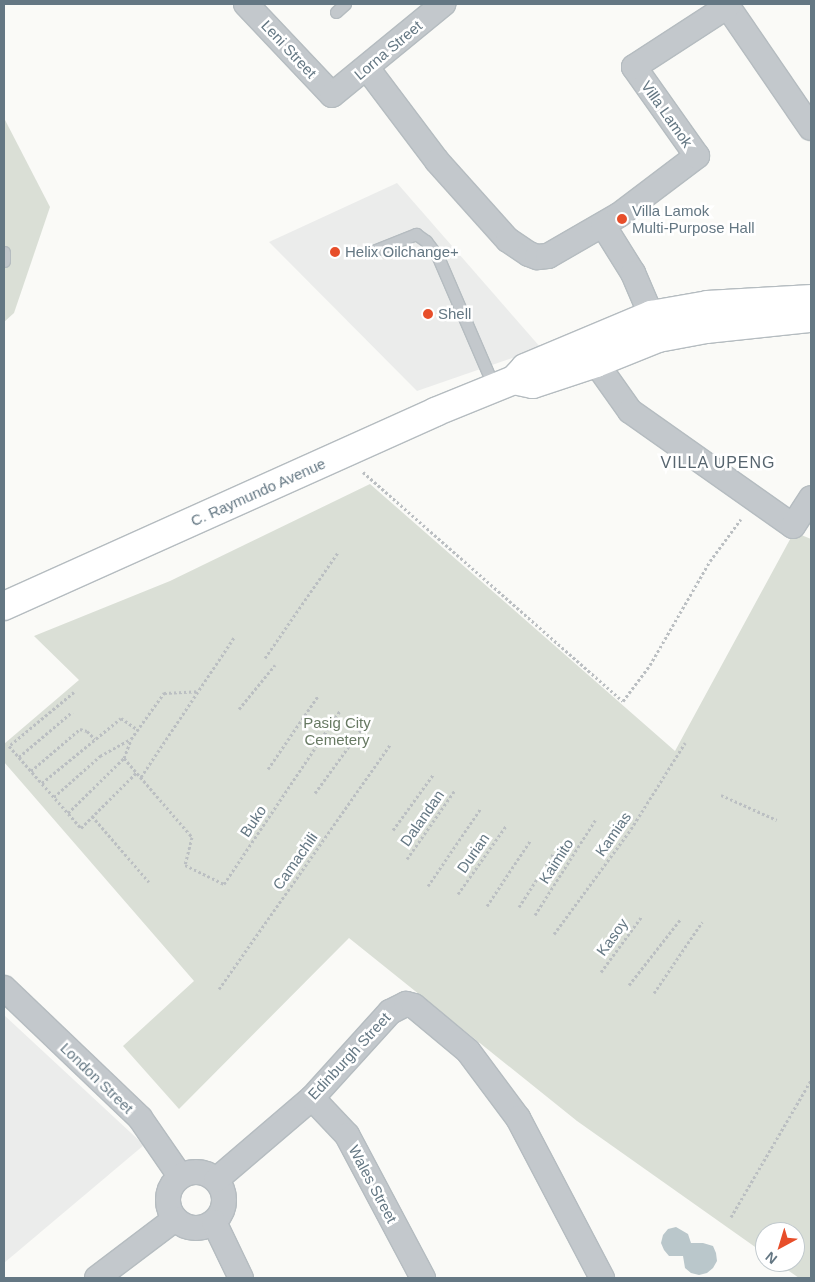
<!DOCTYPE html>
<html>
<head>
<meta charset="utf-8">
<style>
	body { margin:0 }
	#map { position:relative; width:815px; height:1282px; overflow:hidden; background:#fafaf7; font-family:Arial,sans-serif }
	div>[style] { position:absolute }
	.built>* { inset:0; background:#ebeceb }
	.green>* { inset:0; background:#dadfd6 }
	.water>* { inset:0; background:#bac7cb }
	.path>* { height:3px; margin-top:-1.5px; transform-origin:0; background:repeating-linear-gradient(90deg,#bbbfc2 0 2.5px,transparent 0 5px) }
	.roads { filter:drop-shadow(1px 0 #b5bcc0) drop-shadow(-1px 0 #b5bcc0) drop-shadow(0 1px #b5bcc0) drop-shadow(0 -1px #b5bcc0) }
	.service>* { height:11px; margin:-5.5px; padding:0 5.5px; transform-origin:5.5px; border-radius:5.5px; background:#c3c8cc }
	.minor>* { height:24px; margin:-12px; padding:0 12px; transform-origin:12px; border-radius:12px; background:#c3c8cc }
	.minor>.ring { margin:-12px; padding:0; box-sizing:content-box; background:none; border:24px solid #c3c8cc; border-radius:50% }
	.secondary>* { height:28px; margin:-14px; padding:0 14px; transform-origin:14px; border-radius:14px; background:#fff }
	.dots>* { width:14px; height:14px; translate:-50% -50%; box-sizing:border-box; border:2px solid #fff; border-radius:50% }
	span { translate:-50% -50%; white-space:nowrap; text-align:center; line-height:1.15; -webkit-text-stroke:5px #fff; paint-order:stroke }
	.street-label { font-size:15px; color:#647783 }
	.poi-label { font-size:15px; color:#647783 }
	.left { translate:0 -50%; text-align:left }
	.park-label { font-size:15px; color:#687a63 }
	.neighbourhood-label { font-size:16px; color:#56646e; letter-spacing:1px }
	.frame { position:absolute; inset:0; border:5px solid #647783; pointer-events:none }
	.north { position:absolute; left:755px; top:1222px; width:50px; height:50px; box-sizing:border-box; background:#fff; border:1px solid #c1c9cd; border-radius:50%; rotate:219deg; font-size:14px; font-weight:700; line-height:20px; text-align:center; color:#647783 }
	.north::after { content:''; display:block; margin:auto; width:18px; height:22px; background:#e74e2a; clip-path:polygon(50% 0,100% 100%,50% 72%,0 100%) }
</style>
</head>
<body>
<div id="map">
	<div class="built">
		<div style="clip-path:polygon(397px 183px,541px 348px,417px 391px,269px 242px)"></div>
		<div style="clip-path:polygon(4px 1015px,144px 1145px,4px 1263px)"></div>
	</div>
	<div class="green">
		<div style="clip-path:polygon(4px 118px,50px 207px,14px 313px,4px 322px)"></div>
		<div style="clip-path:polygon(370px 484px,675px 751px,794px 532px,811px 539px,811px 1278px,799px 1278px,776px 1262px,795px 1262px,795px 1232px,765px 1232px,765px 1254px,577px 1121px,349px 938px,179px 1109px,123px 1046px,194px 981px,4px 762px,4px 744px,79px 680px,34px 636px,170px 581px)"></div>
	</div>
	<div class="water">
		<div style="clip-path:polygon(676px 1227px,688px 1234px,691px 1243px,703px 1243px,713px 1246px,716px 1253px,717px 1261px,713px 1268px,707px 1273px,699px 1275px,691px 1273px,685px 1268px,683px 1256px,669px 1256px,664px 1250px,661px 1243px,663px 1235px,668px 1229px)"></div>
	</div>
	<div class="path">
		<div style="left:363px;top:472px;width:346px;rotate:41.4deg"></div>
		<div style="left:623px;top:701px;width:45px;rotate:-53.1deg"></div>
		<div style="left:650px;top:665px;width:120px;rotate:-60deg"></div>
		<div style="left:710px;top:561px;width:52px;rotate:-53.6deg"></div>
		<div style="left:265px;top:658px;width:129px;rotate:-55.4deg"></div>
		<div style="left:74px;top:692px;width:85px;rotate:140.3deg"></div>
		<div style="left:9px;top:746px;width:109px;rotate:48.7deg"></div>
		<div style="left:81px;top:828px;width:79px;rotate:-45deg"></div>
		<div style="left:239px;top:709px;width:57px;rotate:-50.7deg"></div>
		<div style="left:19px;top:757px;width:70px;rotate:-40.3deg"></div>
		<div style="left:124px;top:758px;width:104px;rotate:49.3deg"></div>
		<div style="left:192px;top:837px;width:29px;rotate:104deg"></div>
		<div style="left:185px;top:865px;width:43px;rotate:26deg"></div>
		<div style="left:224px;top:884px;width:208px;rotate:-56.2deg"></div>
		<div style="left:268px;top:769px;width:88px;rotate:-55.6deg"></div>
		<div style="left:31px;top:771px;width:65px;rotate:-40.6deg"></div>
		<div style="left:80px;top:729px;width:7px;rotate:16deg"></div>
		<div style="left:87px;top:731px;width:11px;rotate:45deg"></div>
		<div style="left:141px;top:777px;width:169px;rotate:-56.3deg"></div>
		<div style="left:42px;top:783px;width:102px;rotate:-39.4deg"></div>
		<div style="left:121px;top:718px;width:21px;rotate:35deg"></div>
		<div style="left:315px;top:793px;width:82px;rotate:-54deg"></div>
		<div style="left:721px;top:795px;width:61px;rotate:24.1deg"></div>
		<div style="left:54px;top:797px;width:62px;rotate:-41.7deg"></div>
		<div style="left:100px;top:756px;width:35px;rotate:-29deg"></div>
		<div style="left:131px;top:739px;width:57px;rotate:-54.3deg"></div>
		<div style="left:164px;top:693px;width:34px;rotate:-3deg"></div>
		<div style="left:68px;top:813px;width:78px;rotate:-44.5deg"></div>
		<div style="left:124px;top:758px;width:19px;rotate:-69deg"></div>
		<div style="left:92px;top:816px;width:87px;rotate:49.2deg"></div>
		<div style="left:393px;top:830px;width:68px;rotate:-54deg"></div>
		<div style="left:407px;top:859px;width:84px;rotate:-55.2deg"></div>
		<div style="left:428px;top:886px;width:94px;rotate:-55.8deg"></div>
		<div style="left:458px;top:894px;width:83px;rotate:-54.8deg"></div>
		<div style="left:487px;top:906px;width:78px;rotate:-56.5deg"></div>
		<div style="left:519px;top:907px;width:63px;rotate:-57.3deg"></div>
		<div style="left:535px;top:915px;width:114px;rotate:-57.6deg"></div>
		<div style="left:554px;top:934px;width:130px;rotate:-53.7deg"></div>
		<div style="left:631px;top:829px;width:102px;rotate:-57.9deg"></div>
		<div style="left:601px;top:972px;width:69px;rotate:-53.8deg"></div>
		<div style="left:629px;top:985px;width:83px;rotate:-51.9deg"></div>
		<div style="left:219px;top:989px;width:298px;rotate:-55deg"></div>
		<div style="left:654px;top:993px;width:86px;rotate:-55.9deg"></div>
		<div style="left:731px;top:1217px;width:159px;rotate:-59.7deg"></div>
	</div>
	<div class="roads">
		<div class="service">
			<div style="left:336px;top:12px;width:12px;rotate:-42deg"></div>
			<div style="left:4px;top:252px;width:9px;rotate:90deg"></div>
			<div style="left:368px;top:253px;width:52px;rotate:-21.6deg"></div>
			<div style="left:416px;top:234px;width:12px;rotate:35deg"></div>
			<div style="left:426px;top:241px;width:20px;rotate:53deg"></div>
			<div style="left:438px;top:257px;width:142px;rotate:66.7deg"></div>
		</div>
		<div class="minor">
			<div style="left:246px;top:4px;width:125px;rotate:46.6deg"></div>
			<div style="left:332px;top:95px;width:144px;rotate:-39.3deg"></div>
			<div style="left:726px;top:4px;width:150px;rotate:55.6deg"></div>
			<div style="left:367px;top:68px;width:116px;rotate:53deg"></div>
			<div style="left:437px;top:161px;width:106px;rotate:48.1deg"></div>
			<div style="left:508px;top:240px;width:25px;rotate:34deg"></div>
			<div style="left:529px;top:254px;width:9px;rotate:21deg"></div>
			<div style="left:537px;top:257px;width:11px;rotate:-5deg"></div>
			<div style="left:548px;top:256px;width:82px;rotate:-30deg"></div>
			<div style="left:619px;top:215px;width:98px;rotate:-37.1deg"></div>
			<div style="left:697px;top:156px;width:109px;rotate:-125.3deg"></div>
			<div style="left:634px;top:67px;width:112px;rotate:-33deg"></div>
			<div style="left:603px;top:225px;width:57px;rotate:58deg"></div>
			<div style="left:633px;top:273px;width:46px;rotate:66.8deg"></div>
			<div style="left:596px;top:363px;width:59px;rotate:54.7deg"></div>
			<div style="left:630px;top:411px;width:199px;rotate:35.2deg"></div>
			<div style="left:793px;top:526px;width:33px;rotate:-57deg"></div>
			<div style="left:4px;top:988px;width:188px;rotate:43.7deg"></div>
			<div style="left:140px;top:1118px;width:70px;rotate:55.4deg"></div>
			<div style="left:312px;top:1098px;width:51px;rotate:46.6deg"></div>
			<div style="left:347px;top:1135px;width:162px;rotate:62deg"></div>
			<div class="ring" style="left:168px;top:1172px;width:32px;height:32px"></div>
			<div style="left:216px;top:1180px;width:126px;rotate:-40.5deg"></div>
			<div style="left:312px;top:1098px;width:116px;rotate:-47.8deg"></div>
			<div style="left:390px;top:1012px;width:18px;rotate:-27deg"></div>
			<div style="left:406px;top:1004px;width:8px;rotate:14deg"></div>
			<div style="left:414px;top:1006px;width:70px;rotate:39.8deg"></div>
			<div style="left:468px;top:1051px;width:84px;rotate:53.3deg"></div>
			<div style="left:518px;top:1118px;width:181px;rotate:62.3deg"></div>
			<div style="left:214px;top:1222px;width:62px;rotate:64.3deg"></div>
			<div style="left:97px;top:1278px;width:98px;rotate:-37.1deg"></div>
		</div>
		<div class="secondary">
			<div style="left:514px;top:380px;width:19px;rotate:12deg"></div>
			<div style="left:533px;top:384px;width:66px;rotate:-18.4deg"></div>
			<div style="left:596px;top:363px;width:67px;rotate:-22deg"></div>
			<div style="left:658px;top:338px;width:49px;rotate:-10.6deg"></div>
			<div style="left:706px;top:329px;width:106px;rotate:-6deg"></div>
			<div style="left:4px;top:606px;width:473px;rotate:-24.2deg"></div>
			<div style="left:435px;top:412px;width:85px;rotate:-22.1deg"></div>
			<div style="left:514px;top:380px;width:16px;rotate:-47deg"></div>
			<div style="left:525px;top:368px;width:137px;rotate:-22.8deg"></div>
			<div style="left:651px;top:315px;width:58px;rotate:-10deg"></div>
			<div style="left:708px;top:305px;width:103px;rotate:-3.3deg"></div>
		</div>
	</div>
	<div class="dots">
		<div style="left:622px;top:219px;background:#e74e2a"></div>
		<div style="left:335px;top:252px;background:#e74e2a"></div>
		<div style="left:428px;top:314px;background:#e74e2a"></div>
	</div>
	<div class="street-label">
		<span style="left:289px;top:49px;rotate:47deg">Leni Street</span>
		<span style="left:388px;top:50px;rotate:-40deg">Lorna Street</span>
		<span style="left:667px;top:114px;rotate:55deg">Villa Lamok</span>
		<span style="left:258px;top:492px;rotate:-24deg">C. Raymundo Avenue</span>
		<span style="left:422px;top:818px;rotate:-55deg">Dalandan</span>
		<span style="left:253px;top:821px;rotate:-56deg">Buko</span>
		<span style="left:613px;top:834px;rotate:-55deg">Kamias</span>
		<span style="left:473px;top:853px;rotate:-55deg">Durian</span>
		<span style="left:295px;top:861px;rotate:-55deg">Camachili</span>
		<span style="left:556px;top:861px;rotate:-57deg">Kaimito</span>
		<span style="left:612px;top:937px;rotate:-54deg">Kasoy</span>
		<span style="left:349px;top:1056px;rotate:-47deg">Edinburgh Street</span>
		<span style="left:97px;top:1078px;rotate:44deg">London Street</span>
		<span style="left:373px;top:1184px;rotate:62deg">Wales Street</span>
	</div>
	<div class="poi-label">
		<span class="left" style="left:632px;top:219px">Villa Lamok<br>Multi-Purpose Hall</span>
		<span class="left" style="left:345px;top:252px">Helix Oilchange+</span>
		<span class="left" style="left:438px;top:314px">Shell</span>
	</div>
	<div class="park-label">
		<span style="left:337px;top:731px">Pasig City<br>Cemetery</span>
	</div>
	<div class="neighbourhood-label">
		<span style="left:718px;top:463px">VILLA UPENG</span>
	</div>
	<div class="frame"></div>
	<div class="north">N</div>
</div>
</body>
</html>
